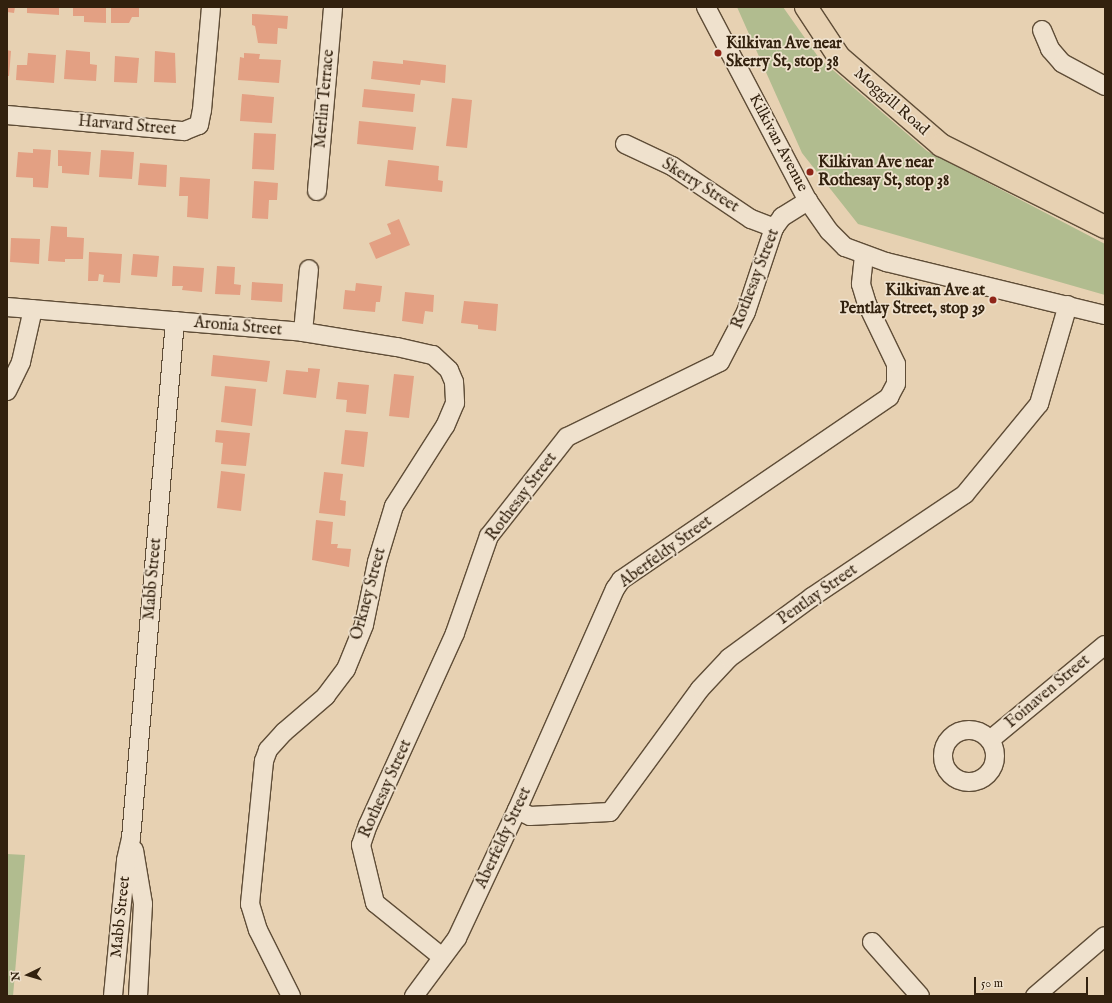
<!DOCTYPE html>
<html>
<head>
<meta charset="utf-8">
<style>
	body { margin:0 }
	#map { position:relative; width:1112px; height:1003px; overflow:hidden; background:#e7d1b2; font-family:"IM FELL English",serif }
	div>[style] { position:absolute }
	.green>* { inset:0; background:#b1bc8f }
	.building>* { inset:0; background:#e3a083 }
	.roads { filter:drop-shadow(1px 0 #5f4d37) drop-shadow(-1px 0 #5f4d37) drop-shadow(0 1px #5f4d37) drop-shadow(0 -1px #5f4d37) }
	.street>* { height:18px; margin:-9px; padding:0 9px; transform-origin:9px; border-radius:9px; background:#efe1cd }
	.street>.ring { margin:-9px; padding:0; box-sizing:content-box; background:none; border:18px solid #efe1cd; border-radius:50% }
	.primary>* { height:22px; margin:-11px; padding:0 11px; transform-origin:11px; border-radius:11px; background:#e7d1b2 }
	.dots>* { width:11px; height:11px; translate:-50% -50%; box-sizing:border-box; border:2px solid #efe1cd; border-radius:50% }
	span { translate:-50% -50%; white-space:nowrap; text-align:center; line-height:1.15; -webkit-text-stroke:3.5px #efe1cd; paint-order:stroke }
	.poi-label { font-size:16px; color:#32210e; font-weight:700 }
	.left { translate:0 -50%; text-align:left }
	.right { translate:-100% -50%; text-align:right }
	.street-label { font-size:16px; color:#32210e }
	.frame { position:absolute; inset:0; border:8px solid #32210e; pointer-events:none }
	.north { position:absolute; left:8px; top:955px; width:40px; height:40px; -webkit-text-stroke:3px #efe1cd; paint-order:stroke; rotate:265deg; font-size:11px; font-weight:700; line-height:16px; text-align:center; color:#32210e }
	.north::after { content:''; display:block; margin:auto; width:14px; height:18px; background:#32210e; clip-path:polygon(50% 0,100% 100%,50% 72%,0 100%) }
	.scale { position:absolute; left:974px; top:977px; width:114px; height:18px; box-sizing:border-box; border:2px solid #32210e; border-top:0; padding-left:5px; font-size:12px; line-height:14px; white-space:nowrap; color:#32210e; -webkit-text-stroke:3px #efe1cd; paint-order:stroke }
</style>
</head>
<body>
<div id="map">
	<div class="green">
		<div style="clip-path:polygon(737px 7px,783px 7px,819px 58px,927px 151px,1105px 244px,1105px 295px,858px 224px,802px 153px)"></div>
		<div style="clip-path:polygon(7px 854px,25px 855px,13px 996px,7px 996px)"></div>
	</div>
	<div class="building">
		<div style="clip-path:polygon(7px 7px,15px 7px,14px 13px,7px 12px)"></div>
		<div style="clip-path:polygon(27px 7px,59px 7px,59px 15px,27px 13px)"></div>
		<div style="clip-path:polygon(73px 7px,106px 7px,106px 23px,84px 22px,84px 16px,73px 16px)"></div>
		<div style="clip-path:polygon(111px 7px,139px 7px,139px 17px,132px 17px,129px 23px,111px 23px)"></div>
		<div style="clip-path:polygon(252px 14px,288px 16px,287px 29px,278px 28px,277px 44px,258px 43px,255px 26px,252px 25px)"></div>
		<div style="clip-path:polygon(7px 50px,11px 51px,9px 76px,7px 76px)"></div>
		<div style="clip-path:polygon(66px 50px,90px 52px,90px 64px,97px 65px,96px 81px,64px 79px)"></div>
		<div style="clip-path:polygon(155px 51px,175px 53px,176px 83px,154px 82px)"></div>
		<div style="clip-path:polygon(28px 53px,56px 55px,54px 83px,16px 80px,17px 65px,27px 65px)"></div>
		<div style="clip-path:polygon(244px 53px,260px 54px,259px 59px,281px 60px,279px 83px,238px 80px,240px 57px,244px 58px)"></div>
		<div style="clip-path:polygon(115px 56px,139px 58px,137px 83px,114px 82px)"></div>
		<div style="clip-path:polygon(403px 60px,446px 65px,445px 83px,421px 80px,420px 85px,371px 79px,373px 61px,403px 64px)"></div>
		<div style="clip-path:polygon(364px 89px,415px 94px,413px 112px,362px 107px)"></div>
		<div style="clip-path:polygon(242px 94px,274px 97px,272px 123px,240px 121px)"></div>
		<div style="clip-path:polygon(452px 98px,472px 100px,467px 148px,446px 146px)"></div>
		<div style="clip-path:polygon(359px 121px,416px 127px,413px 150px,357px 144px)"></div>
		<div style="clip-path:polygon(254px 133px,276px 134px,274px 170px,252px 169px)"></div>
		<div style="clip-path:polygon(33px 149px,51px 150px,48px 188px,33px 187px,33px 178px,16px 177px,18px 152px,33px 153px)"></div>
		<div style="clip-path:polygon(58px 150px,91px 152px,89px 175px,62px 173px,62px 166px,58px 166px)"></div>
		<div style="clip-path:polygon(101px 150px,134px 152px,132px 179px,99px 177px)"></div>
		<div style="clip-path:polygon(388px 160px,439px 166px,438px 180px,443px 181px,442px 192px,385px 186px)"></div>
		<div style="clip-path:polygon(140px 163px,167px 165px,166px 187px,138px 185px)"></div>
		<div style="clip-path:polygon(180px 177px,210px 179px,208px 219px,187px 217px,188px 196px,179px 196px)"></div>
		<div style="clip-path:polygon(254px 181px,278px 183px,277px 200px,269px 200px,268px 219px,252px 218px)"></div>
		<div style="clip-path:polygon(399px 219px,410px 245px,376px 259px,369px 243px,391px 234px,387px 224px)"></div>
		<div style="clip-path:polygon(51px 226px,67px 227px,67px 237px,84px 238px,83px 259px,65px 259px,65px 262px,48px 261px)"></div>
		<div style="clip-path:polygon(11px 238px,40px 239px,39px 264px,10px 262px)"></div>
		<div style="clip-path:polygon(89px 252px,122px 254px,120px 283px,103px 282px,104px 275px,99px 274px,98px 281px,88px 281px)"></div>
		<div style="clip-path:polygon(133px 254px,159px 256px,157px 277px,131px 275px)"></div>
		<div style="clip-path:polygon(173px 266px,204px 268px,202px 292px,182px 290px,183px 286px,172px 286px)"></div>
		<div style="clip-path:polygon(217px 266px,235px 267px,234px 284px,241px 285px,240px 295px,215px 294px)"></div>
		<div style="clip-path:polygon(252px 282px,283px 284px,282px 302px,251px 300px)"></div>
		<div style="clip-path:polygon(356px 283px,382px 286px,380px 302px,376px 302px,375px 312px,343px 309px,345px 290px,355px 291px)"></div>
		<div style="clip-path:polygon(405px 292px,434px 295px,433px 312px,425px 311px,423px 324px,402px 321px)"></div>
		<div style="clip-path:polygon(464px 301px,498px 304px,496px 331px,478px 329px,478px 325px,461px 323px)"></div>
		<div style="clip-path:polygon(213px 355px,270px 361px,267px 382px,211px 376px)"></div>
		<div style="clip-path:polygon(308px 368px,320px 369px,316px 398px,283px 394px,286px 370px,308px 372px)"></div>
		<div style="clip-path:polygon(394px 374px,414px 376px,409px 418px,389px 416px)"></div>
		<div style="clip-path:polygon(338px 382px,369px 385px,366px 414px,346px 412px,347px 400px,336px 399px)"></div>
		<div style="clip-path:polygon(225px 386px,256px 389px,252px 426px,221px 422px)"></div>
		<div style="clip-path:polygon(216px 430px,250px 433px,246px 466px,221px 464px,223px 443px,215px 442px)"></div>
		<div style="clip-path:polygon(345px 430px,368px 432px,364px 467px,341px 464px)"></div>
		<div style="clip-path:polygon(221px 471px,245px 474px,241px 511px,217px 508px)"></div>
		<div style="clip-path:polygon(324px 472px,343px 474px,340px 500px,346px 501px,345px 516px,319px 513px)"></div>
		<div style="clip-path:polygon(316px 520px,333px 522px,331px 544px,338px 544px,337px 548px,351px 549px,349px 567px,312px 560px)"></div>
	</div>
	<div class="roads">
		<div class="street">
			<div style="left:706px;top:7px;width:219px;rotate:62.3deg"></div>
			<div style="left:808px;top:201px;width:37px;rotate:55deg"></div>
			<div style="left:829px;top:231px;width:23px;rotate:45deg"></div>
			<div style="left:845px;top:247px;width:44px;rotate:20.1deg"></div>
			<div style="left:886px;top:262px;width:225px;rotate:13.6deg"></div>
			<div style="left:1042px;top:30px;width:21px;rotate:67deg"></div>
			<div style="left:1050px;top:49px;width:18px;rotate:49deg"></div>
			<div style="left:1062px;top:63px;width:49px;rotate:28.1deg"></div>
			<div style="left:7px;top:115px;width:178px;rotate:5.2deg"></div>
			<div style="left:184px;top:131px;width:16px;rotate:-22deg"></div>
			<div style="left:199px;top:125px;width:15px;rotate:-79deg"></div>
			<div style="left:202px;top:110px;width:103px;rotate:-85deg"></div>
			<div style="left:625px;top:144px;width:52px;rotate:25.1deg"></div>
			<div style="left:672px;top:166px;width:95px;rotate:33.9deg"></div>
			<div style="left:751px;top:219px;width:25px;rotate:21deg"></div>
			<div style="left:317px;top:191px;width:185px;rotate:-85deg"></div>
			<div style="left:7px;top:307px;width:297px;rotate:4.8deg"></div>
			<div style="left:303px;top:332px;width:95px;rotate:9.1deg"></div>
			<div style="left:397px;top:347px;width:37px;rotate:13deg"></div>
			<div style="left:433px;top:355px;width:22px;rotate:43deg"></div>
			<div style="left:449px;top:370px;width:13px;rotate:67deg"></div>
			<div style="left:454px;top:382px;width:21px;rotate:87deg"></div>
			<div style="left:455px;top:403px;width:25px;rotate:113deg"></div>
			<div style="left:445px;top:426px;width:95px;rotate:122.5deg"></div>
			<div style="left:394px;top:506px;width:59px;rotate:106.9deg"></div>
			<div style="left:377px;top:562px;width:64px;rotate:101.7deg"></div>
			<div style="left:364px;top:625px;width:48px;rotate:112.2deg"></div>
			<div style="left:346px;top:669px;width:34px;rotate:127deg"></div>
			<div style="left:326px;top:696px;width:55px;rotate:139.4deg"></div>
			<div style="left:284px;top:732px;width:24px;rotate:132deg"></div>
			<div style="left:268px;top:750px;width:12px;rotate:110deg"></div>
			<div style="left:264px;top:761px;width:144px;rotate:95.6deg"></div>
			<div style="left:250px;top:904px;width:27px;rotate:73deg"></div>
			<div style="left:258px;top:930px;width:74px;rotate:63.4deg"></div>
			<div style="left:303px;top:332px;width:63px;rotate:-84.6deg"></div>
			<div style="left:7px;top:391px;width:32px;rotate:-64deg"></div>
			<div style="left:21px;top:362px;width:54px;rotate:-77.2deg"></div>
			<div class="ring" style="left:943px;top:730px;width:34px;height:34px"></div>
			<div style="left:990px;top:740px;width:149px;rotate:-39.6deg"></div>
			<div style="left:517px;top:810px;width:14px;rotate:25deg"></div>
			<div style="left:530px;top:816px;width:80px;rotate:-2.9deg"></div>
			<div style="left:610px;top:812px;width:152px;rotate:-53.8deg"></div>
			<div style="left:700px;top:689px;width:42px;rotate:-46.9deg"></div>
			<div style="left:729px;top:658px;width:103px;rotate:-36.3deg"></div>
			<div style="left:812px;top:597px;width:184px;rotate:-33.9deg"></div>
			<div style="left:965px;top:494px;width:117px;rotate:-50.6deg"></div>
			<div style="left:1039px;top:404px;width:103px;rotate:-73.7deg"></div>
			<div style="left:134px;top:850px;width:55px;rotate:80.5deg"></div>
			<div style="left:143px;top:904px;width:92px;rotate:93.1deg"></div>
			<div style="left:872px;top:942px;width:72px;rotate:48.4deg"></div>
			<div style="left:442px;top:957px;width:86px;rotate:-141.1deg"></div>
			<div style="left:375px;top:903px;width:60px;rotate:-103.6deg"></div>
			<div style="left:361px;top:845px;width:21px;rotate:-71deg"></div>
			<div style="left:368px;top:825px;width:211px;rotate:-65.6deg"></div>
			<div style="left:455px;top:633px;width:103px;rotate:-70.7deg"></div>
			<div style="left:489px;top:536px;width:126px;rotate:-51.8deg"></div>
			<div style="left:567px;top:437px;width:170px;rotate:-26.1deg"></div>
			<div style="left:720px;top:362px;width:56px;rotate:-62.5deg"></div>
			<div style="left:746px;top:312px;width:89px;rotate:-71.6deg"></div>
			<div style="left:774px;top:228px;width:14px;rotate:-54deg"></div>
			<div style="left:782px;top:217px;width:31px;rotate:-32deg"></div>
			<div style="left:113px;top:996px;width:137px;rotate:-84.5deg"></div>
			<div style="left:126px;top:860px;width:23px;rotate:-77deg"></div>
			<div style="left:131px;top:838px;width:519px;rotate:-85.14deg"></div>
			<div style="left:414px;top:996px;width:72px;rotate:-53.4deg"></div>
			<div style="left:457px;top:938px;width:141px;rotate:-64.9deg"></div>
			<div style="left:517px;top:810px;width:242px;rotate:-66.1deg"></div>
			<div style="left:615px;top:589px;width:11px;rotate:-56deg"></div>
			<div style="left:621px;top:580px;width:325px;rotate:-34.3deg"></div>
			<div style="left:889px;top:397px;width:15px;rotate:-62deg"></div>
			<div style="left:896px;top:384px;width:20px;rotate:-90deg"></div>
			<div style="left:896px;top:364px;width:67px;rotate:-115.8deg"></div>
			<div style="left:867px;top:304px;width:21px;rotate:-107deg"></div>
			<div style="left:861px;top:284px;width:28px;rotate:-84deg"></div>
			<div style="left:1035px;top:996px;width:92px;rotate:-40.6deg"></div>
		</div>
		<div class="primary">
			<div style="left:806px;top:7px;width:60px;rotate:56.6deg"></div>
			<div style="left:839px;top:57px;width:135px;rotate:40.8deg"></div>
			<div style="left:941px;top:145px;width:183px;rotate:26.6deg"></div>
		</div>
	</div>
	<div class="dots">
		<div style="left:718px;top:53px;background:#8f2418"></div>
		<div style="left:810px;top:172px;background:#8f2418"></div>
		<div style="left:993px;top:300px;background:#8f2418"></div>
	</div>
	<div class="poi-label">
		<span class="left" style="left:726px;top:53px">Kilkivan Ave near<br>Skerry St, stop 38</span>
		<span class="left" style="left:818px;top:172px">Kilkivan Ave near<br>Rothesay St, stop 38</span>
		<span class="right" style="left:985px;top:300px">Kilkivan Ave at<br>Pentlay Street, stop 39</span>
	</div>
	<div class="street-label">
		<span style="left:325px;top:99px;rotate:-85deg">Merlin Terrace</span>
		<span style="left:891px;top:102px;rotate:41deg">Moggill Road</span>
		<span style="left:127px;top:126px;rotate:5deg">Harvard Street</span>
		<span style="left:778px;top:143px;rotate:62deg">Kilkivan Avenue</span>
		<span style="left:700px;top:186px;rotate:32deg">Skerry Street</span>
		<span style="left:756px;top:279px;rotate:-69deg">Rothesay Street</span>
		<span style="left:238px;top:327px;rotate:5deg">Aronia Street</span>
		<span style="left:522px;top:497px;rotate:-53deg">Rothesay Street</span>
		<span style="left:666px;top:552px;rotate:-36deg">Aberfeldy Street</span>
		<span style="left:153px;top:579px;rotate:-85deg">Mabb Street</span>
		<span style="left:369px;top:594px;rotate:-75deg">Orkney Street</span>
		<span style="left:818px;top:595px;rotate:-35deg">Pentlay Street</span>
		<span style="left:1048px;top:692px;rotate:-40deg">Foinaven Street</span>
		<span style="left:386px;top:789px;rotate:-66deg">Rothesay Street</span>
		<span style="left:504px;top:838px;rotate:-65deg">Aberfeldy Street</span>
		<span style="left:121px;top:917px;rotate:-84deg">Mabb Street</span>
	</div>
	<div class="frame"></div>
	<div class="north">N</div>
	<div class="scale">50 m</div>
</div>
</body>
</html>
